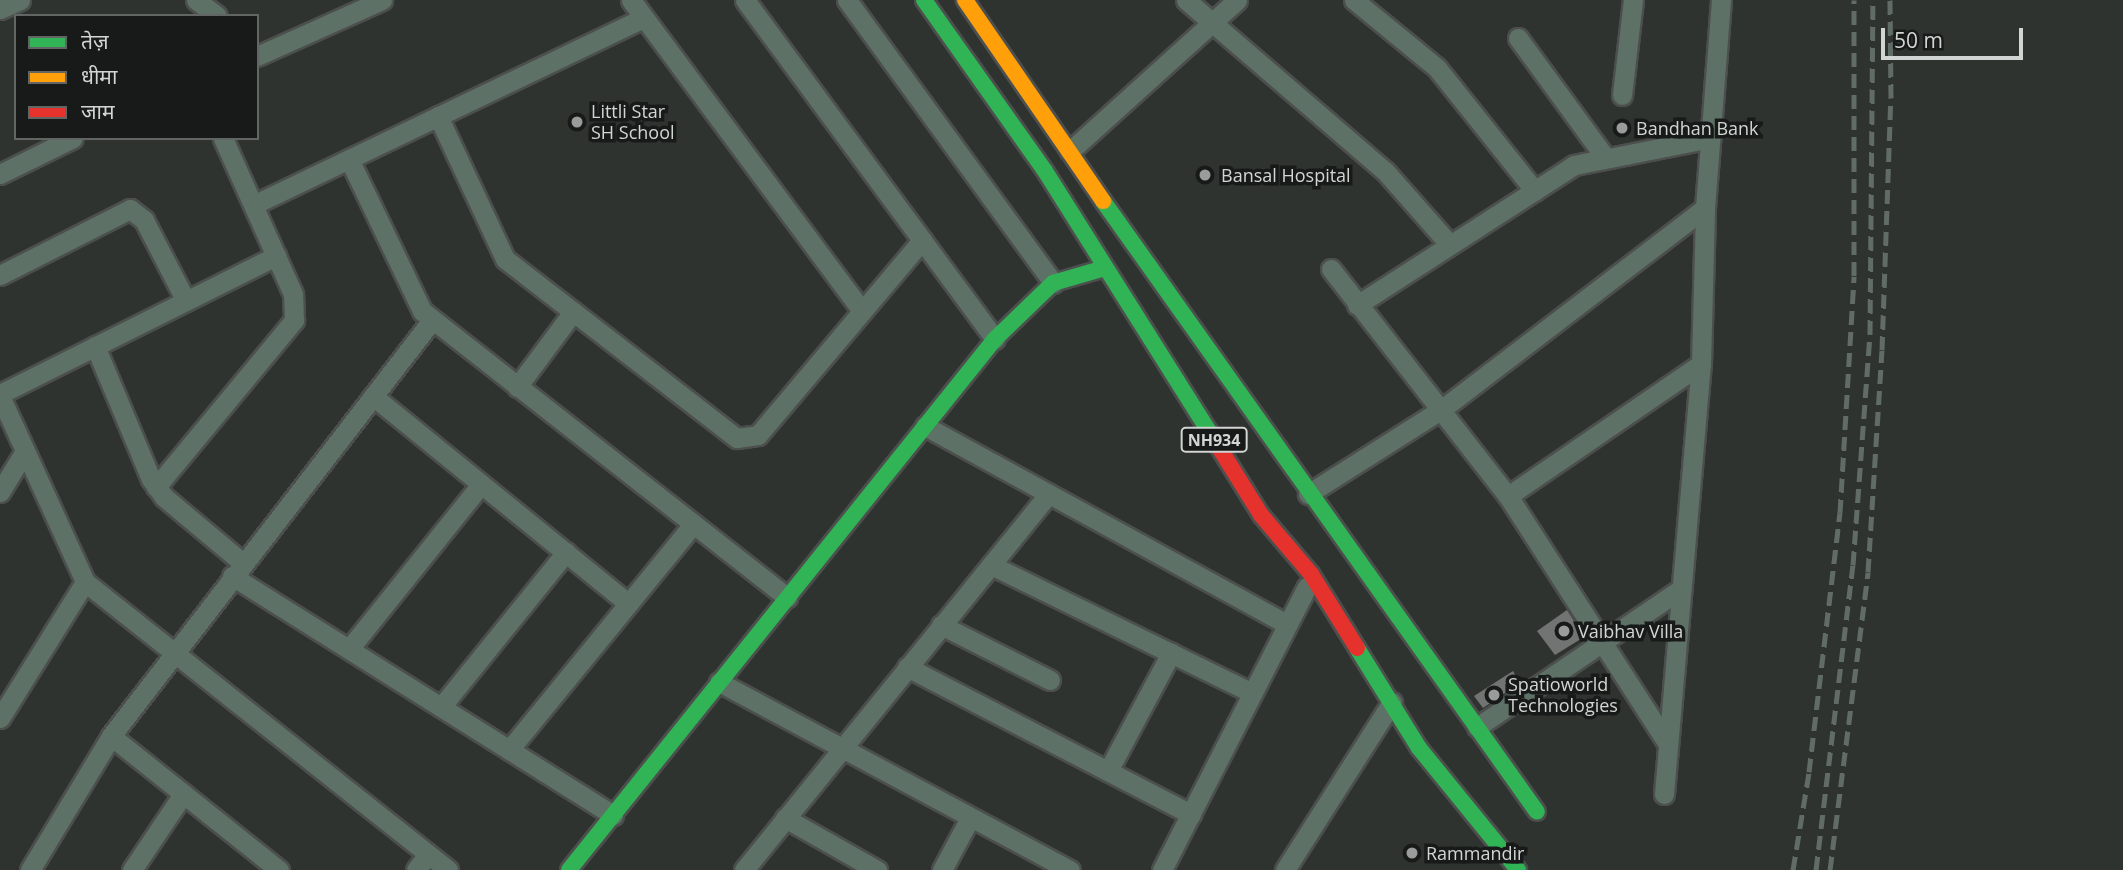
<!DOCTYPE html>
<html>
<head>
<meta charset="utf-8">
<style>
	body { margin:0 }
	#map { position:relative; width:2123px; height:870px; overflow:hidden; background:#2e3330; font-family:"Open Sans","Noto Sans Devanagari",sans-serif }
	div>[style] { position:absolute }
	.building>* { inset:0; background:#717473 }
	.roads { filter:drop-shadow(2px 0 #4c4f4d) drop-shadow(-2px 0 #4c4f4d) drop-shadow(0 2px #4c4f4d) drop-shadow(0 -2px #4c4f4d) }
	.street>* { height:19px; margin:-9.5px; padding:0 9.5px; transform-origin:9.5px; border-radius:9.5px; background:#5d7166 }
	.fast>* { height:16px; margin:-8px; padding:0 8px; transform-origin:8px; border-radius:8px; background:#30b455 }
	.slow>* { height:16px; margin:-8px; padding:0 8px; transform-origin:8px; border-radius:8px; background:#ff9f0a }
	.jam>* { height:16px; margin:-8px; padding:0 8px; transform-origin:8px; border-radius:8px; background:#e5322d }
	.rail>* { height:5px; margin-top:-2.5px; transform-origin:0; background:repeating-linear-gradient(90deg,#616c66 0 14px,transparent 0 21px) }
	.dots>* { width:19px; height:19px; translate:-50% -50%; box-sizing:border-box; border:4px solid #171a19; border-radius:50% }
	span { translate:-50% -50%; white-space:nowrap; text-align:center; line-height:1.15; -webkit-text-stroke:7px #171a19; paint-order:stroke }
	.shield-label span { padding:2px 5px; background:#171a19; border:2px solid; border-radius:5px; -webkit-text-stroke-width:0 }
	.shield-label { font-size:16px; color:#d1d5d3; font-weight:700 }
	.poi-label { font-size:18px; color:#d1d5d3 }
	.left { translate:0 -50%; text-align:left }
	.legend { position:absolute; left:14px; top:14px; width:245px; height:126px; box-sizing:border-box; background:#171a19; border:2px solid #616563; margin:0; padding:9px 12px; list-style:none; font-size:21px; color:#d1d5d3 }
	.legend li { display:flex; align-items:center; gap:14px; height:35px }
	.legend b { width:35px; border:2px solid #616563 }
	.scale { position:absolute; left:1881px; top:28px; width:142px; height:32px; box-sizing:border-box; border:4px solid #d1d5d3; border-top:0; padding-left:9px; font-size:21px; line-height:24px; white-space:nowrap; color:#d1d5d3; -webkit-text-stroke:5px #171a19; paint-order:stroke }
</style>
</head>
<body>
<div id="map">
	<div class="building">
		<div style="clip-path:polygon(1567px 610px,1584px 637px,1555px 655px,1537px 631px)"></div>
		<div style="clip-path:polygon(1513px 671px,1520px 683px,1483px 708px,1474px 696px)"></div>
	</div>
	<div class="roads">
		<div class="street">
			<div style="left:196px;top:0;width:26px;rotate:37deg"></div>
			<div style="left:631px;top:0;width:387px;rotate:53.4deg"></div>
			<div style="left:745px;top:0;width:421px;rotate:53.6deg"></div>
			<div style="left:847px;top:0;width:350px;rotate:53.9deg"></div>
			<div style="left:1186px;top:0;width:262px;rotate:40.7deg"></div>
			<div style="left:1385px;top:171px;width:98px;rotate:48.7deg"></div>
			<div style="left:1354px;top:0;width:107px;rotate:39.3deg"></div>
			<div style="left:1437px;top:68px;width:157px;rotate:51.5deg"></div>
			<div style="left:0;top:9px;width:22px;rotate:-24deg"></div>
			<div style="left:1518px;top:38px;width:146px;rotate:53.9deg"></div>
			<div style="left:257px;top:56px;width:137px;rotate:-24.1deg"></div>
			<div style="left:1622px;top:95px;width:96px;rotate:-83.4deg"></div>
			<div style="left:438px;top:116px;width:158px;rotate:64.9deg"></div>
			<div style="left:505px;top:259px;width:293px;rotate:37.7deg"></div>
			<div style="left:737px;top:438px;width:21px;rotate:-8deg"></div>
			<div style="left:758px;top:435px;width:255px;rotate:-49.9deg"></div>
			<div style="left:1070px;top:151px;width:225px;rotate:-42.1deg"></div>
			<div style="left:349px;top:159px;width:169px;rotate:64.3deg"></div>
			<div style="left:422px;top:311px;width:464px;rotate:38.1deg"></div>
			<div style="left:0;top:174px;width:81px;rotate:-26.3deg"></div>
			<div style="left:253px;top:205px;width:433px;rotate:-25.6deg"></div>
			<div style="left:1331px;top:269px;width:288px;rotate:52.1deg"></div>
			<div style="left:1508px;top:496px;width:295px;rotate:57.2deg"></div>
			<div style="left:0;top:275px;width:146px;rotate:-26.9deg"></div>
			<div style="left:130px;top:209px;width:18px;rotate:38deg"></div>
			<div style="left:144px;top:220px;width:91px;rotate:62.6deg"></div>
			<div style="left:1357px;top:305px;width:258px;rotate:-32.8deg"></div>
			<div style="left:1574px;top:165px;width:139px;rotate:-11.2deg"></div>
			<div style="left:95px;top:346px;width:144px;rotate:67.2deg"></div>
			<div style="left:151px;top:479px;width:22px;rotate:54deg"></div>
			<div style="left:164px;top:497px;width:103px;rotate:39.9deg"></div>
			<div style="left:517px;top:387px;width:94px;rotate:-53.3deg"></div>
			<div style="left:0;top:394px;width:309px;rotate:-26.6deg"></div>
			<div style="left:0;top:396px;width:205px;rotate:65.4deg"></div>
			<div style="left:85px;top:582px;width:463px;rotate:38.4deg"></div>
			<div style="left:373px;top:396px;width:328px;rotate:39.1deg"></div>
			<div style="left:925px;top:426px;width:413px;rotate:28.7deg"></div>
			<div style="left:156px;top:487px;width:217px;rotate:-50.4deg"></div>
			<div style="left:294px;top:320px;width:26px;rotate:-92deg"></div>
			<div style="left:293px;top:294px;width:171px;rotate:-114.2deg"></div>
			<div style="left:0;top:492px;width:48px;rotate:-58.6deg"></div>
			<div style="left:1308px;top:494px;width:159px;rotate:-32.4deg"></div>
			<div style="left:1442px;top:409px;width:331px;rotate:-37.4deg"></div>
			<div style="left:1508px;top:496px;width:234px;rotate:-34.4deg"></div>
			<div style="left:991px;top:565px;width:291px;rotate:26.1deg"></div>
			<div style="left:232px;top:576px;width:450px;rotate:32.1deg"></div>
			<div style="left:941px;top:625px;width:122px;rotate:26.8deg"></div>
			<div style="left:349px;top:649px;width:211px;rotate:-51.3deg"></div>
			<div style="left:907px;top:667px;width:320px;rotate:27.4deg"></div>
			<div style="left:719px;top:682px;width:398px;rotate:28.2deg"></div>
			<div style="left:441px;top:707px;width:199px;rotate:-51.1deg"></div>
			<div style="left:0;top:718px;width:160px;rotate:-58deg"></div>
			<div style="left:1477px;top:727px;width:243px;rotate:-34.1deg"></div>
			<div style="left:111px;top:736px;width:215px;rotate:38.6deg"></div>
			<div style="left:509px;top:750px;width:291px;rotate:-50.8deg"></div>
			<div style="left:1108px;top:771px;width:134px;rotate:-61.9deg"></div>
			<div style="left:1664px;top:794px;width:432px;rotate:-85.1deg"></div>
			<div style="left:1701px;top:364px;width:156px;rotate:-88.5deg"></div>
			<div style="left:1705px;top:208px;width:209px;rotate:-85.6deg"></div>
			<div style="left:785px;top:818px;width:106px;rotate:29.5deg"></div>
			<div style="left:30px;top:870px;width:157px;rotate:-58.8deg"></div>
			<div style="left:111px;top:736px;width:525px;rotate:-52.34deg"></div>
			<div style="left:132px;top:870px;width:92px;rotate:-56.1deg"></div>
			<div style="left:416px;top:870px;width:20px;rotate:-53deg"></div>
			<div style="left:744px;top:870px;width:484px;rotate:-51deg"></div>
			<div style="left:942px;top:870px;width:59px;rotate:-61.7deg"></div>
			<div style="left:1162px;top:870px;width:318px;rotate:-62.9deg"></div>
			<div style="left:1285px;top:870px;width:199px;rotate:-57.5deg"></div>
		</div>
		<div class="fast">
			<div style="left:924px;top:0;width:209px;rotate:54.7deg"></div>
			<div style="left:1045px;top:171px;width:319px;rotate:57.8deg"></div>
			<div style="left:1103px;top:201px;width:749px;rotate:54.61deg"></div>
			<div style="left:1357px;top:648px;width:118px;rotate:58.2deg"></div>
			<div style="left:1419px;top:748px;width:157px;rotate:50.9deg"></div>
			<div style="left:569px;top:870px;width:681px;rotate:-51.26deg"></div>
			<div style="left:995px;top:339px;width:81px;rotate:-44deg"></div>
			<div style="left:1053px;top:283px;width:54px;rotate:-16.1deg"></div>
		</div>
		<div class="slow">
			<div style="left:965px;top:0;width:244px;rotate:55.5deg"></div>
		</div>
		<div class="jam">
			<div style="left:1215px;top:441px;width:87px;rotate:58.1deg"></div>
			<div style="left:1261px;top:515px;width:77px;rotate:49.7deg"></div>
			<div style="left:1311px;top:574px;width:87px;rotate:58.1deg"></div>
		</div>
	</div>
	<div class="rail">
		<div style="left:1793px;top:870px;width:99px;rotate:-80.7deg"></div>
		<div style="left:1809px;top:772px;width:261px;rotate:-83.2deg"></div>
		<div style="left:1840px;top:513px;width:237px;rotate:-86.6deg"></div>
		<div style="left:1854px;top:276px;width:276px;rotate:-90deg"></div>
		<div style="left:1816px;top:870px;width:307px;rotate:-83.1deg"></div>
		<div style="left:1853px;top:565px;width:232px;rotate:-85.8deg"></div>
		<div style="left:1870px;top:334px;width:334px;rotate:-89.5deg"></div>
		<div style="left:1830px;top:870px;width:300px;rotate:-82.7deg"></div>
		<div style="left:1868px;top:572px;width:222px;rotate:-86.4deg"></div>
		<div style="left:1882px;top:350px;width:252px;rotate:-88deg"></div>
		<div style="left:1891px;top:98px;width:98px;rotate:-90.6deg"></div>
	</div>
	<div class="dots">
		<div style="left:577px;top:122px;background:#989c9a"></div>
		<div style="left:1622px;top:128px;background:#989c9a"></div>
		<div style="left:1205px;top:175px;background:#989c9a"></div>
		<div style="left:1564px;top:631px;background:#989c9a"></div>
		<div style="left:1494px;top:695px;background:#989c9a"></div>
		<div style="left:1412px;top:853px;background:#989c9a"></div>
	</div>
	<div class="shield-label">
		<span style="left:1214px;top:440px">NH934</span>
	</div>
	<div class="poi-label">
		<span class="left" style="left:591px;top:122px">Littli Star<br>SH School</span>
		<span class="left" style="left:1636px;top:128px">Bandhan Bank</span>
		<span class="left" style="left:1221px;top:175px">Bansal Hospital</span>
		<span class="left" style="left:1578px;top:631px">Vaibhav Villa</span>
		<span class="left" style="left:1508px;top:695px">Spatioworld<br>Technologies</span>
		<span class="left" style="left:1426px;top:853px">Rammandir</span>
	</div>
	<ul class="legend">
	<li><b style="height:9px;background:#30b455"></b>तेज़</li>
	<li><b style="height:9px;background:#ff9f0a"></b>धीमा</li>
	<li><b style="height:9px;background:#e5322d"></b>जाम</li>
	</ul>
	<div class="scale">50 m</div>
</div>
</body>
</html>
